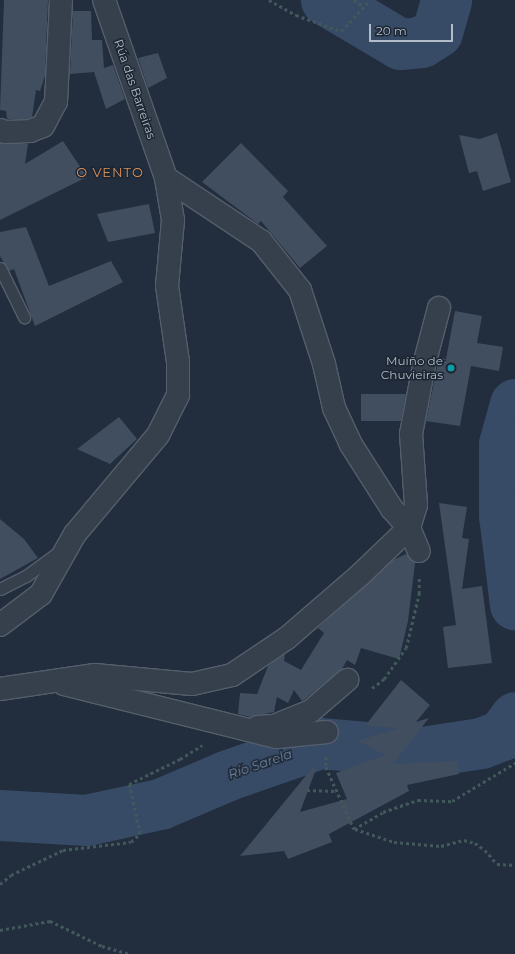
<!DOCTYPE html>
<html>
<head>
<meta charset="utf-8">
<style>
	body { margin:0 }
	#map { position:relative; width:515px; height:954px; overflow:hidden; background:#222e3d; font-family:Montserrat,sans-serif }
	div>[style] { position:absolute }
	.river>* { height:51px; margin:-25.5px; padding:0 25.5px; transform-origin:25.5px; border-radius:25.5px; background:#374b67 }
	.building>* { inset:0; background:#414e5f }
	.path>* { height:2.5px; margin-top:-1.25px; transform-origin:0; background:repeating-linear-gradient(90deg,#42585b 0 3px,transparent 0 6px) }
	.roads { filter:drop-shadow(1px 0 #555e6b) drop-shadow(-1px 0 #555e6b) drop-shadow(0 1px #555e6b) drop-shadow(0 -1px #555e6b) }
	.lane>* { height:11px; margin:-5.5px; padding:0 5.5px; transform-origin:5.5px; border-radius:5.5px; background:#36404d }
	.street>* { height:22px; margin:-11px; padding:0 11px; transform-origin:11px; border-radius:11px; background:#36404d }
	.dots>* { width:11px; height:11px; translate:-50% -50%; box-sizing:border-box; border:2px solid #1c2532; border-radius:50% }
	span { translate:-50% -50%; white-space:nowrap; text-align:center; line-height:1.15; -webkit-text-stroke:3px #1c2532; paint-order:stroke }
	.street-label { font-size:12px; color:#b2bbc8 }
	.poi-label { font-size:12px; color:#b2bbc8 }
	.right { translate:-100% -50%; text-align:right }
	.neighbourhood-label { font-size:13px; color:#d7915e; letter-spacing:1px }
	.water-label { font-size:13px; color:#7991b1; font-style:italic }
	.scale { position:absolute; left:369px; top:24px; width:84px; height:18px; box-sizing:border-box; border:2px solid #b2bbc8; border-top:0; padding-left:5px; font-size:12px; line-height:14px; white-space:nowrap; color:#b2bbc8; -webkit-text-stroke:3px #1c2532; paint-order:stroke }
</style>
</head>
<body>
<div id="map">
	<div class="river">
		<div style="left:326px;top:0;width:86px;rotate:30.7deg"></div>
		<div style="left:400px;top:44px;width:21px;rotate:-5deg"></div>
		<div style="left:421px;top:42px;width:19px;rotate:-32deg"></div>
		<div style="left:437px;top:32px;width:33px;rotate:-74deg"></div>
		<div style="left:515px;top:404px;width:41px;rotate:105.4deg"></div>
		<div style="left:504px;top:444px;width:71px;rotate:90deg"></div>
		<div style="left:504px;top:515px;width:90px;rotate:83deg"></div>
		<div style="left:0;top:815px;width:86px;rotate:3.3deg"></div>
		<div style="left:86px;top:820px;width:76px;rotate:-12.2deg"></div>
		<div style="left:160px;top:804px;width:74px;rotate:-23.1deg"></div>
		<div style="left:228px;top:775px;width:97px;rotate:-19.2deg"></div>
		<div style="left:320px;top:743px;width:102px;rotate:5deg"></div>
		<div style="left:422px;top:752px;width:60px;rotate:-8.7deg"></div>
		<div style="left:481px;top:743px;width:22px;rotate:-21deg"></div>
		<div style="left:502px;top:735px;width:22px;rotate:-54deg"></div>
	</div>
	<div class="building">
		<div style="clip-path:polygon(4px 0,48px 0,45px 76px,40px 91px,36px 90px,32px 117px,27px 119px,7px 119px,6px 111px,0 110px)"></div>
		<div style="clip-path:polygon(73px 11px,91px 11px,92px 40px,102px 40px,104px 68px,113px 65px,125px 99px,106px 109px,94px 72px,70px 74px)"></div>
		<div style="clip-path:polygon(158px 53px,167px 78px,148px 88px,138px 58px)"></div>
		<div style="clip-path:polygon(497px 133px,511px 182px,483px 191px,477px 171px,469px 173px,459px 135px,480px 139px)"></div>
		<div style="clip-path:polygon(63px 141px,87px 177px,0 220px,0 143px,28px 144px,25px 164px)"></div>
		<div style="clip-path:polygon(241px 143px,288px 191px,283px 197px,327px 246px,300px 268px,261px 221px,258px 224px,202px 182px)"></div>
		<div style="clip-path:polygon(149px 204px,155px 233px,108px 242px,97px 214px)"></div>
		<div style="clip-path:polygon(26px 227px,49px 286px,111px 261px,123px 282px,35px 326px,14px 269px,9px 271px,0 256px,0 232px)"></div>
		<div style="clip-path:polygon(455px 311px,482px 316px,477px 343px,503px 347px,499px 371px,471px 366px,460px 426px,426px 421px,439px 358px,446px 359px)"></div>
		<div style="clip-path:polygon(361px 394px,406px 394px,401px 421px,361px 421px)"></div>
		<div style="clip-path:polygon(119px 417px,137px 439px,110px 464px,77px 449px)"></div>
		<div style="clip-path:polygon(439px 503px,467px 507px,462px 538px,469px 539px,462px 589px,482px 586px,492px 663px,448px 668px,443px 627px,456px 625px)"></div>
		<div style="clip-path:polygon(0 519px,24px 539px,38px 558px,0 579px)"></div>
		<div style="clip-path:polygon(406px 554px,415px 563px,408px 621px,399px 659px,361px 648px,355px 665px,347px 660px,342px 669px,304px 700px,302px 701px,294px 690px,288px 703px,277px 697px,274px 712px,250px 717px,238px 714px,240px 693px,257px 694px,268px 666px,285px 654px,284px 661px,301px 670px,324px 633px,318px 628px,393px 560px)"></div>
		<div style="clip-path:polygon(401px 680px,430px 705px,416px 722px,429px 718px,393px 764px,457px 761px,459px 774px,407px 785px,409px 791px,329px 834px,332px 842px,288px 859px,284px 851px,240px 856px,313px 767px,316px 769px,300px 812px,347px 799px,336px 773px,385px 755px,358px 741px,398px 728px,365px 726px)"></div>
	</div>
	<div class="path">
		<div style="left:269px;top:0;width:31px;rotate:29deg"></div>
		<div style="left:296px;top:15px;width:48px;rotate:19.6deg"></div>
		<div style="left:341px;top:31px;width:42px;rotate:-46.9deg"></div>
		<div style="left:354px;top:0;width:12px;rotate:35deg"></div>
		<div style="left:372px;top:688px;width:15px;rotate:-37deg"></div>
		<div style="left:384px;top:679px;width:38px;rotate:-55deg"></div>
		<div style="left:406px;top:648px;width:56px;rotate:-76.5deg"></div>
		<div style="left:419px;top:594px;width:18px;rotate:-90deg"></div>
		<div style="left:326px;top:757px;width:10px;rotate:90deg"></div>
		<div style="left:326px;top:767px;width:68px;rotate:65.7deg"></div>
		<div style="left:307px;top:790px;width:29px;rotate:2deg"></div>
		<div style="left:354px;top:829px;width:34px;rotate:-30deg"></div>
		<div style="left:383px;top:812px;width:37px;rotate:-19deg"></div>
		<div style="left:418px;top:800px;width:34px;rotate:2deg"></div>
		<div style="left:452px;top:801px;width:74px;rotate:-31.1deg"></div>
		<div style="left:355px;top:829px;width:41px;rotate:18.4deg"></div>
		<div style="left:394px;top:842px;width:47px;rotate:4.9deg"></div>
		<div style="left:441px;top:846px;width:24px;rotate:-15deg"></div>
		<div style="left:464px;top:840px;width:11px;rotate:15deg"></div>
		<div style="left:475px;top:843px;width:12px;rotate:35deg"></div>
		<div style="left:485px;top:850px;width:18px;rotate:49deg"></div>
		<div style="left:497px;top:864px;width:18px;rotate:3deg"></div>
		<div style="left:0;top:884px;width:14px;rotate:-39deg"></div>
		<div style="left:11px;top:875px;width:58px;rotate:-25.7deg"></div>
		<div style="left:63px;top:850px;width:68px;rotate:-6.7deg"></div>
		<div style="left:131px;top:842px;width:12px;rotate:-42deg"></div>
		<div style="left:140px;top:834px;width:51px;rotate:-102.4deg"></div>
		<div style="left:129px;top:784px;width:57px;rotate:-26.1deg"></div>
		<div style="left:180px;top:759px;width:26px;rotate:-32deg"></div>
		<div style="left:0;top:930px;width:51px;rotate:-10.2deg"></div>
		<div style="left:50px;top:921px;width:58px;rotate:25.7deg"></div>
		<div style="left:102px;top:946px;width:29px;rotate:16deg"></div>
	</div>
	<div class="roads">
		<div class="lane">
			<div style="left:0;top:268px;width:55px;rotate:63.9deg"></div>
			<div style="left:0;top:589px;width:29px;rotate:-27deg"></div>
			<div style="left:26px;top:576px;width:42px;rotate:-36.3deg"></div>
		</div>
		<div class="street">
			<div style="left:0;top:130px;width:5px;rotate:22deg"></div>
			<div style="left:5px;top:132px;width:25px;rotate:-2deg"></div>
			<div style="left:30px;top:131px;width:14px;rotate:-21deg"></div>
			<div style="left:43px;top:126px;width:27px;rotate:-62deg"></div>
			<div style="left:56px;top:102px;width:102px;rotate:-87.2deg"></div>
			<div style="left:166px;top:178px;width:114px;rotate:33.6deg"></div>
			<div style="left:261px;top:241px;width:63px;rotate:51.5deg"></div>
			<div style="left:300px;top:290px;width:78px;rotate:72deg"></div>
			<div style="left:324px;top:364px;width:45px;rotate:77.2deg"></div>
			<div style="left:334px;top:408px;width:38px;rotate:65deg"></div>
			<div style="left:350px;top:443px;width:78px;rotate:57.5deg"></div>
			<div style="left:392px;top:509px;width:25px;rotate:48deg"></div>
			<div style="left:409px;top:528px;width:25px;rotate:67deg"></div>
			<div style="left:0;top:625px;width:51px;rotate:-37.1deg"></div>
			<div style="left:41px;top:594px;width:69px;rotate:-60.5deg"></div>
			<div style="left:75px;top:534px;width:129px;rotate:-50deg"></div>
			<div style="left:158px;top:435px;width:45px;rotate:-63.4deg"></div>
			<div style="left:178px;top:395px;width:33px;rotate:-90deg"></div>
			<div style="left:178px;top:362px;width:77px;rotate:-98.2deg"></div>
			<div style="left:167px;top:286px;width:66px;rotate:-84.8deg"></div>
			<div style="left:173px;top:220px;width:43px;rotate:-99.5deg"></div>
			<div style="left:166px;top:178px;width:188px;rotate:-109.2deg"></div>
			<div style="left:64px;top:684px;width:219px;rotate:14deg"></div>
			<div style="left:277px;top:737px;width:50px;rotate:-5.7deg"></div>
			<div style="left:0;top:689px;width:96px;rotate:-8.4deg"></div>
			<div style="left:95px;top:675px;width:97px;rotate:5.3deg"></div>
			<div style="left:192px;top:684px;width:41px;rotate:-12.7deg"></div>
			<div style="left:232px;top:675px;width:66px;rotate:-33.9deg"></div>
			<div style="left:287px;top:638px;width:96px;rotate:-40.8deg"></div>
			<div style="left:360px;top:575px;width:68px;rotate:-43.8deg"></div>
			<div style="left:409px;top:528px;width:24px;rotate:-73deg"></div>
			<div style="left:416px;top:505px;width:71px;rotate:-94deg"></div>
			<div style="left:411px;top:434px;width:70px;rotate:-79.3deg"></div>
			<div style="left:424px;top:365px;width:59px;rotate:-75.3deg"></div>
			<div style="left:258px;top:727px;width:16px;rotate:-4deg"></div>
			<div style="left:274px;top:726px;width:40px;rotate:-22deg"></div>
			<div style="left:311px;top:711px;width:48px;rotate:-40.7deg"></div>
		</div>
	</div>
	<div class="dots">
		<div style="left:451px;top:368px;background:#0f9aa8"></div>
	</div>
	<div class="street-label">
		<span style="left:135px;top:89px;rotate:71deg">Rúa das Barreiras</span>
	</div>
	<div class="poi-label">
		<span class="right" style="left:443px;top:368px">Muíño de<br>Chuvieiras</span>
	</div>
	<div class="neighbourhood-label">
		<span style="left:110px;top:172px">O VENTO</span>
	</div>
	<div class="water-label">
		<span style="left:260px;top:764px;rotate:-19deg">Río Sarela</span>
	</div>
	<div class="scale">20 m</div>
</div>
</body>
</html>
